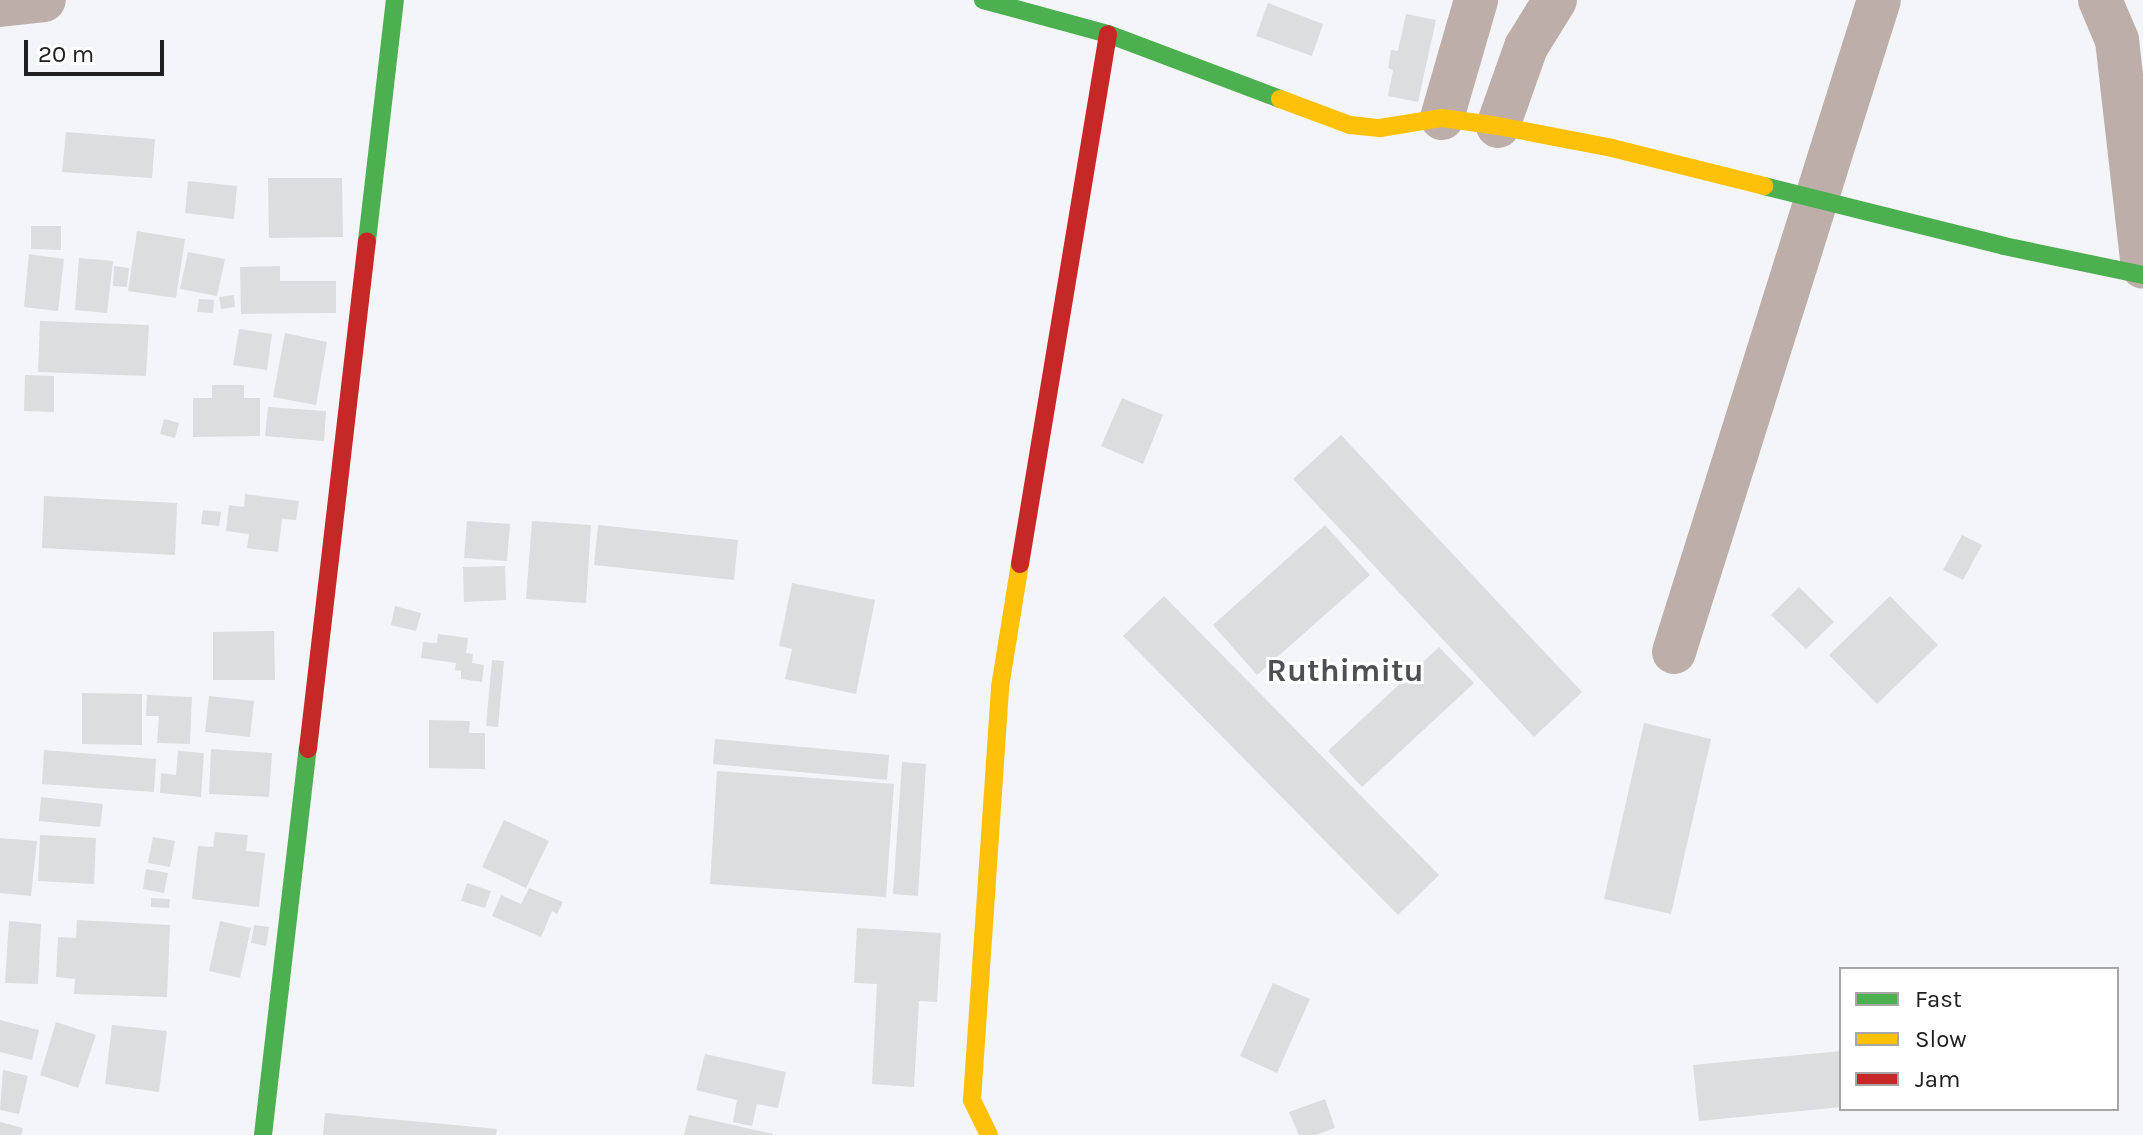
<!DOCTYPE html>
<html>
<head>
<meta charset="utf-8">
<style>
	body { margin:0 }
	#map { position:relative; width:2143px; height:1135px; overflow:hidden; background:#f3f5f8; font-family:Karla,sans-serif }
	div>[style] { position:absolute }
	.building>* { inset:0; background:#dcddde }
	.street>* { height:44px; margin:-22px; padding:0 22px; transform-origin:22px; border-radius:22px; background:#bdaea9 }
	.fast>* { height:18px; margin:-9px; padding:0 9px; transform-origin:9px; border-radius:9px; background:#4caf50 }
	.slow>* { height:18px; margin:-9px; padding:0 9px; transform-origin:9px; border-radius:9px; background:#ffc107 }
	.jam>* { height:18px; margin:-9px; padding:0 9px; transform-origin:9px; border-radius:9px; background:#c62828 }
	span { translate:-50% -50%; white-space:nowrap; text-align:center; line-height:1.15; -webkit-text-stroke:6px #fff; paint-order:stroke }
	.neighbourhood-label { font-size:32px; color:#4e5054; font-weight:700 }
	.legend { position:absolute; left:1839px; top:967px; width:280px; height:144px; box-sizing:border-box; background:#fff; border:2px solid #a6a6a7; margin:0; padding:10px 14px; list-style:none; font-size:24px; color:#202022 }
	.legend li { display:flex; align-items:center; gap:16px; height:40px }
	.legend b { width:40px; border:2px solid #a6a6a7 }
	.scale { position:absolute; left:24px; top:40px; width:140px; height:36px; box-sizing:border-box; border:4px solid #202022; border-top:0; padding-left:10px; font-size:24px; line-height:28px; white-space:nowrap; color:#202022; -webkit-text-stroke:6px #fff; paint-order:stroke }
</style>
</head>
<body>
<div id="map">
	<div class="building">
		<div style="clip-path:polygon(1268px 3px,1323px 24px,1312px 56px,1256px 36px)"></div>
		<div style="clip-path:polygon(1406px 14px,1436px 20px,1418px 102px,1388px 96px,1393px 70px,1388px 68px,1391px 50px,1398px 51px)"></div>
		<div style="clip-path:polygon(66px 132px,155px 139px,152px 178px,62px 172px)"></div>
		<div style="clip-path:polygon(268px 178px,342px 178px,343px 237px,269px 238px)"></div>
		<div style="clip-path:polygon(188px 181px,237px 186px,234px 219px,185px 213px)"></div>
		<div style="clip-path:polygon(31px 226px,61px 226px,61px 250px,31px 249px)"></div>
		<div style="clip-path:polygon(137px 231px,185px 239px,176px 298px,128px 291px)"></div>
		<div style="clip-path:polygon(188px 252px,225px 259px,217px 296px,180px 289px)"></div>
		<div style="clip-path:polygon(29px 254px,64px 259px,58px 311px,24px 307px)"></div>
		<div style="clip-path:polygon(79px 258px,113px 261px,107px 313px,75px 310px)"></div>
		<div style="clip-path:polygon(114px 266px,129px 268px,127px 287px,113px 286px)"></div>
		<div style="clip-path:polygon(280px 266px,280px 281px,336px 281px,336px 313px,241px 314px,240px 267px)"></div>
		<div style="clip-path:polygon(234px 295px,235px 307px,221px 309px,219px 297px)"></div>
		<div style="clip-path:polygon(199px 299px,214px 300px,213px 313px,197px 312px)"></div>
		<div style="clip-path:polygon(40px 321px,149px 325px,146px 376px,38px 372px)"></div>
		<div style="clip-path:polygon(239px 329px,272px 334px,267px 370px,233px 365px)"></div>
		<div style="clip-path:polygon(285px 333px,327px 342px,316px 405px,273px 397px)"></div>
		<div style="clip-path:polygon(25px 375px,54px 376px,54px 412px,24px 411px)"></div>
		<div style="clip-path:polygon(212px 385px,244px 385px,244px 398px,260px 398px,260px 436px,193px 437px,193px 398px,212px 398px)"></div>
		<div style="clip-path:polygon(1122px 398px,1163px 415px,1143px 464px,1101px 446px)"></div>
		<div style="clip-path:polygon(268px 407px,326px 411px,324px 441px,265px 436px)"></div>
		<div style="clip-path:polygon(164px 419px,179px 423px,175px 438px,160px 434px)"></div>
		<div style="clip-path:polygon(1341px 435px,1582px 692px,1534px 737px,1293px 479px)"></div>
		<div style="clip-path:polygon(245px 494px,299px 501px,296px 520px,282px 519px,278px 552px,247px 548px,249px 534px,226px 531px,229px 505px,244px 507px)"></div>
		<div style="clip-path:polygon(44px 496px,177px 503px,175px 555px,42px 548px)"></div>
		<div style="clip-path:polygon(203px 510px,221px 512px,219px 526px,201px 524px)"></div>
		<div style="clip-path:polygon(467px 521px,510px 524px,507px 561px,464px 558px)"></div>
		<div style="clip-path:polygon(532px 521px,591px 525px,586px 603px,526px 599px)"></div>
		<div style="clip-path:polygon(598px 525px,738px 540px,734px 580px,594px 565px)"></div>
		<div style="clip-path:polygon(1325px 525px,1370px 575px,1257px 675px,1213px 625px)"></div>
		<div style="clip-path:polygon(1962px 535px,1982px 545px,1963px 580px,1943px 570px)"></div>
		<div style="clip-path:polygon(505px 566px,506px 600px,464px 602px,463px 567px)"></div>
		<div style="clip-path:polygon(792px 583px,875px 600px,856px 694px,785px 679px,792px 649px,779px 646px)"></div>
		<div style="clip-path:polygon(1799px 587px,1834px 622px,1806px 649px,1771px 615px)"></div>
		<div style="clip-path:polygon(1164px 596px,1439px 875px,1398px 915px,1123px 636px)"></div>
		<div style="clip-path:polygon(1890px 596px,1938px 645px,1877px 704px,1829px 655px)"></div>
		<div style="clip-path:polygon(395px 606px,421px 613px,416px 631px,391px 625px)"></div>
		<div style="clip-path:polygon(274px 631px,275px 680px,213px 680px,213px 632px)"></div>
		<div style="clip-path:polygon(438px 634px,468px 638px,466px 653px,473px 654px,472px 663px,484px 665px,482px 682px,461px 679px,461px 671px,455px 670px,456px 663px,421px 658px,423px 642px,437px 643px)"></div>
		<div style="clip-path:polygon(1439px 647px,1474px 683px,1362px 787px,1328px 751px)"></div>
		<div style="clip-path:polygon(492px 660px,504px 661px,498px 727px,486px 726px)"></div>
		<div style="clip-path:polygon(82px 693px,142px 694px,142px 745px,82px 744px)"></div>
		<div style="clip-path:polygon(147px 695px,192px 697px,190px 744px,157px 743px,159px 716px,146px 716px)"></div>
		<div style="clip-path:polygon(209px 696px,254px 701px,250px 737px,205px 732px)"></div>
		<div style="clip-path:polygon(429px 720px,470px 721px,469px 733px,485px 733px,485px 769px,429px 768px)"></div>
		<div style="clip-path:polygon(1644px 723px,1711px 739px,1671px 914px,1604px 899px)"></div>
		<div style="clip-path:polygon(715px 739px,889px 755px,887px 780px,713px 764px)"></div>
		<div style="clip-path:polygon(211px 749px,272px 753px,269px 797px,209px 794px)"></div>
		<div style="clip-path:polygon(44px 750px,156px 759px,154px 792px,42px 784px)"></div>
		<div style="clip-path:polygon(178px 751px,204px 753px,201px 797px,160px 793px,161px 773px,176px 775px)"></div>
		<div style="clip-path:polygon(902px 762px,926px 764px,918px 896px,893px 894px)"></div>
		<div style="clip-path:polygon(717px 771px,894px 784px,886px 897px,710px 884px)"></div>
		<div style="clip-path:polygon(41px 797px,103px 804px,100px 827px,39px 821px)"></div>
		<div style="clip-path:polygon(504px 820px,549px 841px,526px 888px,482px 867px)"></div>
		<div style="clip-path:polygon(215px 832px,248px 835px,246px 851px,265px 853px,259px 907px,192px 899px,198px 846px,213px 847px)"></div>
		<div style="clip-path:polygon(40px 835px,96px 838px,94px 884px,38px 881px)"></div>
		<div style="clip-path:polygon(153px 837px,175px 841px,170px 867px,148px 863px)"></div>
		<div style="clip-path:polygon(0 838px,37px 841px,31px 896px,0 893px)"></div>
		<div style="clip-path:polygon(146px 869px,168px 873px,164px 893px,143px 889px)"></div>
		<div style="clip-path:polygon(467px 883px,491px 891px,485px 908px,461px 901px)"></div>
		<div style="clip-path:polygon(529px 888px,563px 902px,557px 914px,552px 911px,541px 937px,492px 916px,501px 895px,521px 904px)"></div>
		<div style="clip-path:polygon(151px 898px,170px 899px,169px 908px,151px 907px)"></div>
		<div style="clip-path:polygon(77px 920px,170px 925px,167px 997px,74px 994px,75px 979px,56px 977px,58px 937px,76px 938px)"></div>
		<div style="clip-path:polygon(9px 921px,41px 924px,38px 984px,5px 983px)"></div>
		<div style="clip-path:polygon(220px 921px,251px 928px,240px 978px,209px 971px)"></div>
		<div style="clip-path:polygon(254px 925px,269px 927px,266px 946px,251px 943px)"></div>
		<div style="clip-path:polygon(857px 928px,941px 933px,937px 1002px,919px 1001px,914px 1087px,872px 1084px,877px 984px,854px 983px)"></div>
		<div style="clip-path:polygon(1273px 983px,1310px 999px,1277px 1073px,1240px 1056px)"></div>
		<div style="clip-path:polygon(0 1020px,39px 1030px,32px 1060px,0 1052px)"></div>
		<div style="clip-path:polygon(56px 1022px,96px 1035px,78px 1088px,40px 1075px)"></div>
		<div style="clip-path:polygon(112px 1025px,167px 1031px,159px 1092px,105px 1084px)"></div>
		<div style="clip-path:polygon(1841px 1051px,1841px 1107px,1699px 1121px,1693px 1065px)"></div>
		<div style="clip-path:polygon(705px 1054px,786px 1072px,778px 1108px,757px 1104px,752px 1126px,733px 1122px,737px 1100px,696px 1090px)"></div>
		<div style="clip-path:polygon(3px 1070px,28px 1076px,19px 1114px,0 1110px)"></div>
		<div style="clip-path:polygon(1325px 1099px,1335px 1128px,1316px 1135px,1299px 1135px,1289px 1112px)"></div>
		<div style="clip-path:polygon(325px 1113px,497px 1129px,496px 1135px,323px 1135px)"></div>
		<div style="clip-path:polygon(689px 1115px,773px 1134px,773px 1135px,684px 1135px)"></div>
		<div style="clip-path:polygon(0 1122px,23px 1128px,21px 1135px,0 1135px)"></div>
	</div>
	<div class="street">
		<div style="left:2100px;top:0;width:43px;rotate:67deg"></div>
		<div style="left:2117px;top:40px;width:228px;rotate:83.5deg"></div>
		<div style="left:0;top:5px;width:44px;rotate:-6.5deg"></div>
		<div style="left:1442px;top:118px;width:123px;rotate:-73.9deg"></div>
		<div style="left:1498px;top:126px;width:84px;rotate:-70.5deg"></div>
		<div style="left:1526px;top:47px;width:55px;rotate:-58.3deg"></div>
		<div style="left:1674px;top:652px;width:683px;rotate:-72.55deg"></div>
	</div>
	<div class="fast">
		<div style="left:983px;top:0;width:130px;rotate:15.2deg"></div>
		<div style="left:1108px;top:34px;width:184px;rotate:20.7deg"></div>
		<div style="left:1764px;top:186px;width:247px;rotate:14deg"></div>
		<div style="left:2004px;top:246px;width:142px;rotate:11.8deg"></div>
		<div style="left:367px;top:241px;width:243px;rotate:-83.4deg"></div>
		<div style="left:263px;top:1135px;width:389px;rotate:-83.4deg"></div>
	</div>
	<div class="slow">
		<div style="left:1280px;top:99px;width:75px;rotate:20.4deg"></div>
		<div style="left:1350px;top:125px;width:30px;rotate:6deg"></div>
		<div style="left:1380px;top:128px;width:63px;rotate:-9.2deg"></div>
		<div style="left:1442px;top:118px;width:57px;rotate:8.1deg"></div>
		<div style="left:1498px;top:126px;width:116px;rotate:10.9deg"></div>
		<div style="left:1612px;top:148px;width:157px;rotate:14deg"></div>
		<div style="left:989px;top:1135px;width:39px;rotate:-116deg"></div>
		<div style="left:972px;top:1100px;width:414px;rotate:-86.1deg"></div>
		<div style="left:1000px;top:687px;width:125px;rotate:-80.8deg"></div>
	</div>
	<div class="jam">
		<div style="left:1020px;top:564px;width:537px;rotate:-80.57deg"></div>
		<div style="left:308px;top:749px;width:511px;rotate:-83.38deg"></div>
	</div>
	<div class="neighbourhood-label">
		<span style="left:1345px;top:671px">Ruthimitu</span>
	</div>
	<ul class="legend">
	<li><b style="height:10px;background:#4caf50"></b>Fast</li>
	<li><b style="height:10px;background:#ffc107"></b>Slow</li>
	<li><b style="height:10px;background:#c62828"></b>Jam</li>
	</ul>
	<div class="scale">20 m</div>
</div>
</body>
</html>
